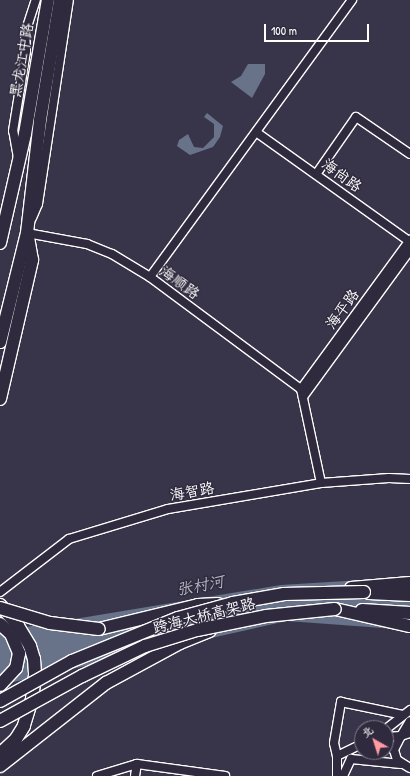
<!DOCTYPE html>
<html>
<head>
<meta charset="utf-8">
<style>
	body { margin:0 }
	#map { position:relative; width:410px; height:776px; overflow:hidden; background:#38354a; font-family:"Patrick Hand","LXGW WenKai TC",sans-serif }
	div>[style] { position:absolute }
	.water>* { inset:0; background:#687288 }
	.roads { filter:drop-shadow(1px 0 #fff) drop-shadow(-1px 0 #fff) drop-shadow(0 1px #fff) drop-shadow(0 -1px #fff) }
	.minor>* { height:8px; margin:-4px; padding:0 4px; transform-origin:4px; border-radius:4px; background:#2f2a3d }
	.highway>* { height:12px; margin:-6px; padding:0 6px; transform-origin:6px; border-radius:6px; background:#2f2a3d }
	.bridges { filter:drop-shadow(1px 0 #fff) drop-shadow(-1px 0 #fff) drop-shadow(0 1px #fff) drop-shadow(0 -1px #fff) }
	.highway-bridge>* { height:12px; margin:-6px; padding:0 6px; transform-origin:6px; border-radius:6px; background:#2f2a3d }
	span { translate:-50% -50%; white-space:nowrap; text-align:center; line-height:1.15; -webkit-text-stroke:3px #2f2a3d; paint-order:stroke }
	.street-label { font-size:15px; color:#fff }
	.water-label { font-size:16px; color:#b4b8c4; font-style:italic }
	.north { position:absolute; left:354px; top:720px; width:40px; height:40px; box-sizing:border-box; background:#2f2a3d; border:1px solid #827f8b; border-radius:50%; rotate:321deg; font-size:11px; font-weight:700; line-height:16px; text-align:center; color:#fff }
	.north::after { content:''; display:block; margin:auto; width:14px; height:18px; background:#ff9aa2; clip-path:polygon(50% 0,100% 100%,50% 72%,0 100%) }
	.scale { position:absolute; left:264px; top:24px; width:105px; height:18px; box-sizing:border-box; border:2px solid #fff; border-top:0; padding-left:5px; font-size:12px; line-height:14px; white-space:nowrap; color:#fff; -webkit-text-stroke:3px #2f2a3d; paint-order:stroke }
</style>
</head>
<body>
<div id="map">
	<div class="water">
		<div style="clip-path:polygon(248px 64px,265px 64px,265px 74px,252px 98px,231px 82px,241px 76px)"></div>
		<div style="clip-path:polygon(207px 113px,223px 126px,220px 137px,213px 147px,190px 155px,177px 146px,179px 140px,188px 134px,194px 147px,203px 148px,214px 137px,214px 124px,204px 117px)"></div>
		<div style="clip-path:polygon(410px 577px,410px 630px,287px 621px,0 685px,0 633px,14px 629px,281px 585px)"></div>
	</div>
	<div class="roads">
		<div class="minor">
			<div style="left:256px;top:132px;width:189px;rotate:35.5deg"></div>
			<div style="left:18px;top:158px;width:27px;rotate:-100deg"></div>
			<div style="left:13px;top:131px;width:81px;rotate:-80.8deg"></div>
			<div style="left:26px;top:51px;width:18px;rotate:-93deg"></div>
			<div style="left:25px;top:33px;width:35px;rotate:-72deg"></div>
			<div style="left:317px;top:173px;width:68px;rotate:-55.1deg"></div>
			<div style="left:356px;top:117px;width:65px;rotate:34.4deg"></div>
			<div style="left:32px;top:218px;width:15px;rotate:-67deg"></div>
			<div style="left:38px;top:204px;width:206px;rotate:-81.4deg"></div>
			<div style="left:28px;top:229px;width:4px;rotate:104deg"></div>
			<div style="left:27px;top:233px;width:61px;rotate:10.4deg"></div>
			<div style="left:87px;top:244px;width:27px;rotate:22deg"></div>
			<div style="left:112px;top:254px;width:44px;rotate:31.2deg"></div>
			<div style="left:150px;top:277px;width:188px;rotate:36.6deg"></div>
			<div style="left:150px;top:277px;width:343px;rotate:-53.9deg"></div>
			<div style="left:303px;top:397px;width:182px;rotate:-53.9deg"></div>
			<div style="left:321px;top:483px;width:96px;rotate:-102deg"></div>
			<div style="left:301px;top:389px;width:185px;rotate:-53.8deg"></div>
			<div style="left:0;top:592px;width:87px;rotate:-37.5deg"></div>
			<div style="left:69px;top:539px;width:103px;rotate:-16.9deg"></div>
			<div style="left:168px;top:509px;width:155px;rotate:-9.6deg"></div>
			<div style="left:321px;top:483px;width:68px;rotate:-4.2deg"></div>
			<div style="left:389px;top:478px;width:21px;rotate:3deg"></div>
			<div style="left:386px;top:729px;width:31px;rotate:-38deg"></div>
			<div style="left:410px;top:733px;width:9px;rotate:162deg"></div>
			<div style="left:401px;top:736px;width:16px;rotate:117deg"></div>
			<div style="left:394px;top:750px;width:10px;rotate:73deg"></div>
			<div style="left:397px;top:760px;width:15px;rotate:32deg"></div>
			<div style="left:386px;top:737px;width:15px;rotate:-4deg"></div>
			<div style="left:401px;top:736px;width:17px;rotate:-59deg"></div>
			<div style="left:337px;top:756px;width:13px;rotate:-103deg"></div>
			<div style="left:334px;top:743px;width:42px;rotate:-80.3deg"></div>
			<div style="left:341px;top:702px;width:63px;rotate:11.8deg"></div>
			<div style="left:97px;top:776px;width:42px;rotate:-16.7deg"></div>
			<div style="left:137px;top:764px;width:89px;rotate:7.8deg"></div>
			<div style="left:135px;top:776px;width:12px;rotate:-81deg"></div>
			<div style="left:337px;top:776px;width:20px;rotate:-90deg"></div>
			<div style="left:337px;top:756px;width:28px;rotate:-26deg"></div>
			<div style="left:343px;top:776px;width:19px;rotate:-65deg"></div>
			<div style="left:351px;top:759px;width:50px;rotate:5.7deg"></div>
		</div>
		<div class="highway">
			<div style="left:0;top:243px;width:112px;rotate:-77.1deg"></div>
			<div style="left:25px;top:134px;width:136px;rotate:-80.3deg"></div>
			<div style="left:0;top:342px;width:112px;rotate:-76.1deg"></div>
			<div style="left:27px;top:233px;width:114px;rotate:-83.4deg"></div>
			<div style="left:40px;top:120px;width:122px;rotate:-80.5deg"></div>
			<div style="left:0;top:399px;width:143px;rotate:-77deg"></div>
			<div style="left:32px;top:260px;width:22px;rotate:-100deg"></div>
			<div style="left:351px;top:588px;width:59px;rotate:-4.8deg"></div>
			<div style="left:369px;top:593px;width:41px;rotate:2.8deg"></div>
			<div style="left:0;top:605px;width:28px;rotate:49deg"></div>
			<div style="left:18px;top:626px;width:23px;rotate:59deg"></div>
			<div style="left:30px;top:646px;width:14px;rotate:73deg"></div>
			<div style="left:34px;top:659px;width:16px;rotate:86deg"></div>
			<div style="left:35px;top:675px;width:24px;rotate:97deg"></div>
			<div style="left:32px;top:699px;width:28px;rotate:107deg"></div>
			<div style="left:24px;top:726px;width:15px;rotate:122deg"></div>
			<div style="left:16px;top:739px;width:22px;rotate:137deg"></div>
			<div style="left:335px;top:609px;width:77px;rotate:12.8deg"></div>
			<div style="left:362px;top:610px;width:48px;rotate:3.6deg"></div>
			<div style="left:0;top:624px;width:15px;rotate:42deg"></div>
			<div style="left:11px;top:634px;width:21px;rotate:67deg"></div>
			<div style="left:19px;top:653px;width:15px;rotate:101deg"></div>
			<div style="left:16px;top:668px;width:23px;rotate:133deg"></div>
			<div style="left:99px;top:629px;width:102px;rotate:-13.6deg"></div>
			<div style="left:198px;top:605px;width:20px;rotate:-3deg"></div>
			<div style="left:0;top:766px;width:135px;rotate:-38.1deg"></div>
			<div style="left:106px;top:683px;width:84px;rotate:-28.4deg"></div>
			<div style="left:180px;top:643px;width:32px;rotate:-22deg"></div>
		</div>
	</div>
	<div class="bridges">
		<div class="highway-bridge">
			<div style="left:0;top:608px;width:52px;rotate:16.7deg"></div>
			<div style="left:50px;top:623px;width:49px;rotate:7deg"></div>
			<div style="left:0;top:701px;width:82px;rotate:-29.1deg"></div>
			<div style="left:72px;top:661px;width:114px;rotate:-22.1deg"></div>
			<div style="left:178px;top:618px;width:57px;rotate:-15.3deg"></div>
			<div style="left:233px;top:603px;width:52px;rotate:-10deg"></div>
			<div style="left:284px;top:594px;width:80px;rotate:-1.4deg"></div>
			<div style="left:0;top:721px;width:94px;rotate:-28.8deg"></div>
			<div style="left:82px;top:676px;width:70px;rotate:-25.5deg"></div>
			<div style="left:145px;top:646px;width:54px;rotate:-17.1deg"></div>
			<div style="left:197px;top:630px;width:70px;rotate:-11.5deg"></div>
			<div style="left:266px;top:616px;width:69px;rotate:-5.8deg"></div>
		</div>
	</div>
	<div class="street-label">
		<span style="left:21px;top:60px;rotate:-80deg">黑龙江中路</span>
		<span style="left:342px;top:175px;rotate:36deg">海尚路</span>
		<span style="left:180px;top:282px;rotate:36deg">海顺路</span>
		<span style="left:342px;top:309px;rotate:-54deg">海平路</span>
		<span style="left:192px;top:491px;rotate:-10deg">海智路</span>
		<span style="left:204px;top:615px;rotate:-14deg">跨海大桥高架路</span>
	</div>
	<div class="water-label">
		<span style="left:200px;top:585px;rotate:-11deg">张村河</span>
	</div>
	<div class="north">北</div>
	<div class="scale">100 m</div>
</div>
</body>
</html>
